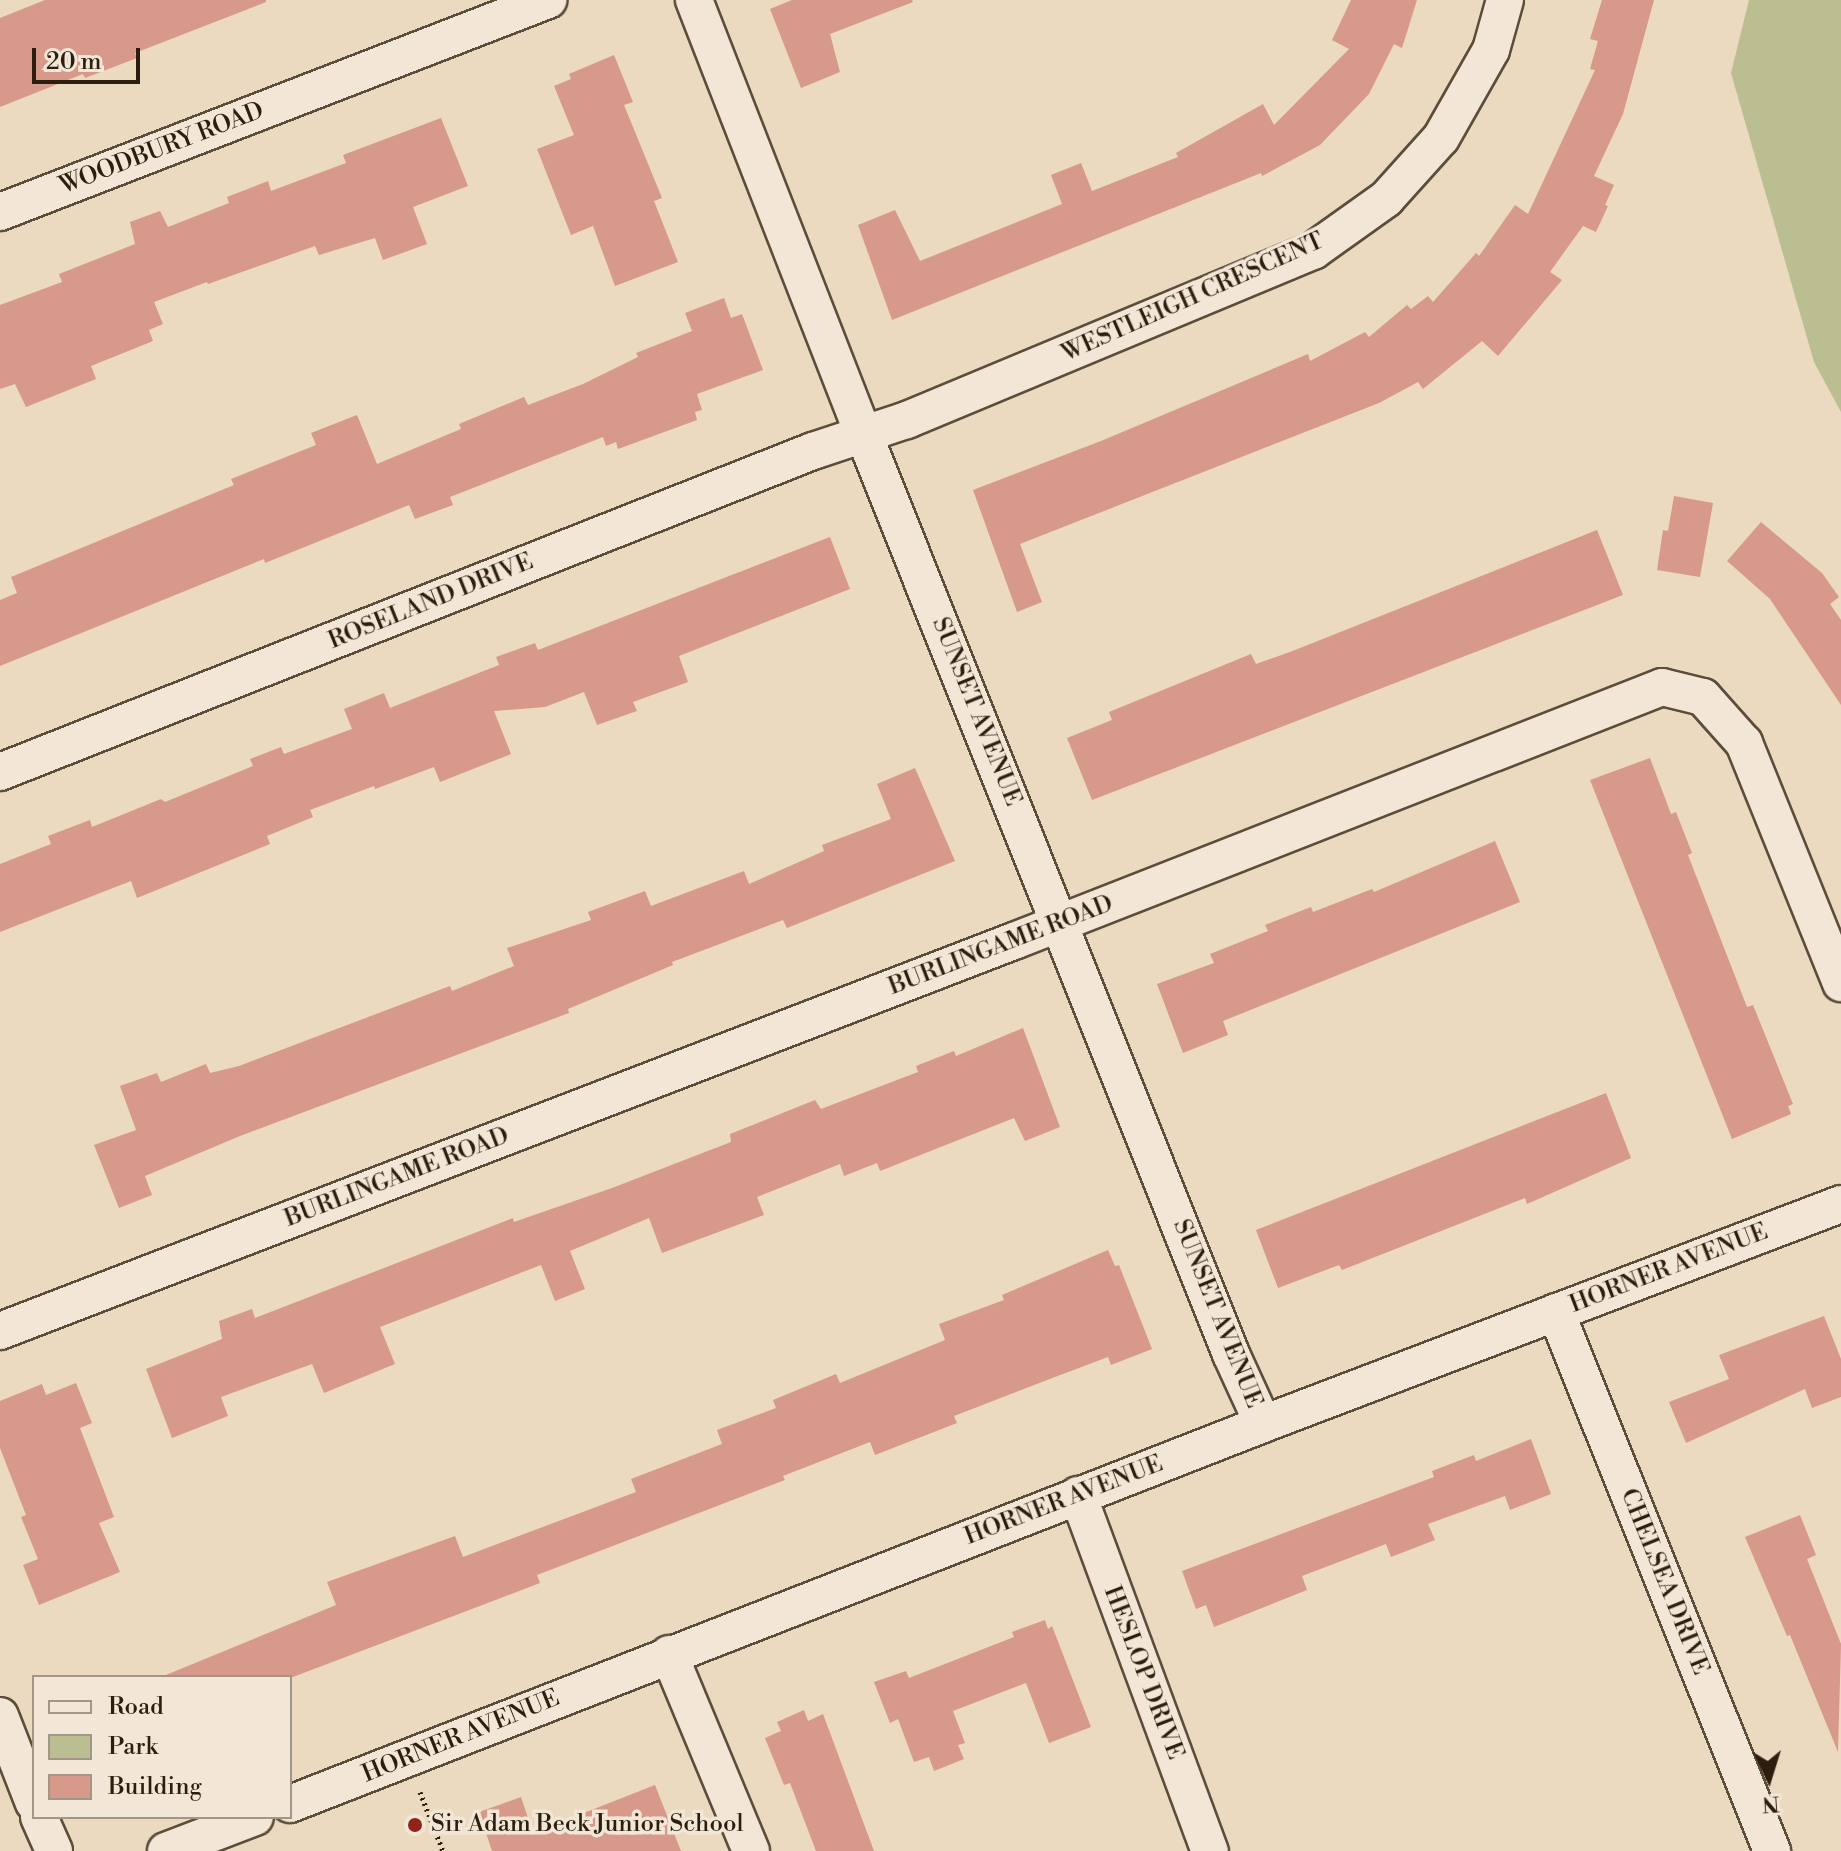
<!DOCTYPE html>
<html>
<head>
<meta charset="utf-8">
<style>
	body { margin:0 }
	#map { position:relative; width:1841px; height:1851px; overflow:hidden; background:#ebd9c0; font-family:"Libre Bodoni",serif }
	div>[style] { position:absolute }
	.green>* { inset:0; background:#bbbe90 }
	.building>* { inset:0; background:#d79989 }
	.path>* { height:5px; margin-top:-2.5px; transform-origin:0; background:repeating-linear-gradient(90deg,#2b1e0e 0 2px,transparent 0 6px) }
	.roads { filter:drop-shadow(2px 0 #5b4d3a) drop-shadow(-2px 0 #5b4d3a) drop-shadow(0 2px #5b4d3a) drop-shadow(0 -2px #5b4d3a) }
	.minor>* { height:36px; margin:-18px; padding:0 18px; transform-origin:18px; border-radius:18px; background:#f2e6d6 }
	.dots>* { width:22px; height:22px; translate:-50% -50%; box-sizing:border-box; border:4px solid #f2e6d6; border-radius:50% }
	span { translate:-50% -50%; white-space:nowrap; text-align:center; line-height:1.15; -webkit-text-stroke:7px #f2e6d6; paint-order:stroke }
	.street-label { font-size:24px; color:#2b1e0e }
	.poi-label { font-size:24px; color:#2b1e0e }
	.left { translate:0 -50%; text-align:left }
	.legend { position:absolute; left:32px; top:1675px; width:260px; height:144px; box-sizing:border-box; background:#f2e6d6; border:2px solid #a29686; margin:0; padding:10px 14px; list-style:none; font-size:24px; color:#2b1e0e }
	.legend li { display:flex; align-items:center; gap:16px; height:40px }
	.legend b { width:40px; border:2px solid #a29686 }
	.north { position:absolute; left:1729px; top:1739px; width:80px; height:80px; -webkit-text-stroke:6px #f2e6d6; paint-order:stroke; rotate:176deg; font-size:22px; font-weight:700; line-height:32px; text-align:center; color:#2b1e0e }
	.north::after { content:''; display:block; margin:auto; width:28px; height:36px; background:#2b1e0e; clip-path:polygon(50% 0,100% 100%,50% 72%,0 100%) }
	.scale { position:absolute; left:32px; top:48px; width:108px; height:36px; box-sizing:border-box; border:4px solid #2b1e0e; border-top:0; padding-left:10px; font-size:24px; line-height:28px; white-space:nowrap; color:#2b1e0e; -webkit-text-stroke:6px #f2e6d6; paint-order:stroke }
</style>
</head>
<body>
<div id="map">
	<div class="green">
		<div style="clip-path:polygon(1749px 0,1841px 0,1841px 412px,1814px 362px,1731px 73px)"></div>
	</div>
	<div class="building">
		<div style="clip-path:polygon(45px 0,266px 0,266px 2px,135px 53px,137px 58px,85px 78px,83px 74px,0 107px,0 18px)"></div>
		<div style="clip-path:polygon(792px 0,912px 0,913px 2px,830px 34px,840px 72px,801px 88px,770px 9px)"></div>
		<div style="clip-path:polygon(1351px 0,1417px 0,1402px 48px,1394px 44px,1369px 94px,1320px 145px,1262px 176px,1261px 173px,892px 320px,858px 225px,895px 210px,920px 261px,1062px 204px,1051px 175px,1081px 163px,1092px 191px,1178px 157px,1176px 153px,1263px 104px,1274px 125px,1349px 49px,1332px 40px)"></div>
		<div style="clip-path:polygon(1602px 0,1654px 0,1623px 114px,1594px 176px,1614px 185px,1605px 205px,1608px 206px,1596px 232px,1583px 226px,1550px 272px,1562px 280px,1498px 356px,1482px 341px,1423px 389px,1418px 382px,1379px 403px,1020px 544px,1042px 602px,1017px 612px,973px 490px,1101px 441px,1308px 354px,1310px 361px,1365px 332px,1369px 337px,1407px 305px,1411px 309px,1428px 296px,1433px 302px,1476px 253px,1479px 256px,1515px 205px,1528px 214px,1595px 70px,1590px 69px,1598px 41px,1590px 39px)"></div>
		<div style="clip-path:polygon(614px 55px,633px 102px,624px 105px,662px 198px,654px 201px,678px 262px,615px 286px,593px 226px,571px 235px,537px 149px,574px 135px,554px 86px,571px 79px,569px 74px)"></div>
		<div style="clip-path:polygon(441px 118px,468px 186px,413px 207px,427px 244px,383px 260px,375px 238px,319px 255px,315px 246px,208px 284px,207px 282px,154px 302px,163px 324px,149px 330px,153px 341px,91px 366px,96px 379px,26px 407px,15px 384px,0 389px,0 305px,62px 282px,59px 274px,135px 244px,130px 222px,160px 211px,168px 227px,229px 203px,227px 197px,268px 181px,271px 191px,346px 163px,343px 155px)"></div>
		<div style="clip-path:polygon(724px 298px,731px 318px,742px 314px,763px 370px,697px 394px,702px 410px,695px 412px,697px 420px,618px 449px,616px 442px,606px 446px,603px 437px,450px 497px,453px 505px,415px 519px,409px 505px,265px 563px,264px 559px,0 666px,0 600px,17px 593px,11px 577px,234px 485px,231px 479px,316px 445px,311px 433px,357px 415px,377px 464px,461px 429px,459px 424px,524px 397px,528px 405px,583px 384px,638px 357px,636px 353px,692px 331px,685px 313px)"></div>
		<div style="clip-path:polygon(1674px 496px,1713px 503px,1700px 577px,1657px 570px,1663px 530px,1668px 531px)"></div>
		<div style="clip-path:polygon(1761px 522px,1822px 573px,1839px 597px,1830px 604px,1841px 620px,1841px 705px,1770px 599px,1727px 561px)"></div>
		<div style="clip-path:polygon(1597px 530px,1623px 595px,1092px 800px,1067px 738px,1112px 720px,1109px 712px,1251px 654px,1256px 664px,1290px 652px)"></div>
		<div style="clip-path:polygon(830px 537px,850px 589px,679px 656px,688px 682px,633px 702px,637px 711px,597px 725px,584px 692px,545px 707px,494px 711px,511px 754px,440px 782px,434px 767px,375px 789px,374px 786px,310px 810px,313px 817px,267px 836px,270px 844px,137px 898px,131px 881px,0 932px,0 864px,51px 844px,48px 836px,90px 820px,92px 827px,161px 799px,165px 802px,253px 766px,250px 759px,281px 747px,284px 754px,352px 729px,344px 709px,384px 693px,390px 708px,499px 665px,496px 657px,535px 643px,538px 650px)"></div>
		<div style="clip-path:polygon(1650px 758px,1671px 814px,1676px 812px,1692px 853px,1688px 855px,1747px 1007px,1753px 1005px,1793px 1104px,1788px 1106px,1791px 1114px,1732px 1139px,1590px 780px)"></div>
		<div style="clip-path:polygon(915px 768px,955px 861px,787px 928px,783px 920px,672px 962px,673px 965px,568px 1009px,569px 1013px,240px 1136px,145px 1176px,152px 1195px,119px 1208px,94px 1145px,136px 1130px,120px 1086px,157px 1073px,161px 1082px,206px 1064px,210px 1073px,239px 1066px,450px 986px,452px 991px,514px 966px,507px 948px,591px 920px,588px 912px,645px 891px,651px 906px,744px 871px,749px 884px,824px 851px,822px 845px,891px 819px,877px 784px)"></div>
		<div style="clip-path:polygon(1495px 841px,1520px 902px,1223px 1021px,1228px 1035px,1183px 1053px,1157px 984px,1214px 963px,1210px 954px,1268px 931px,1265px 925px,1311px 907px,1313px 912px,1372px 889px,1374px 892px)"></div>
		<div style="clip-path:polygon(1023px 1028px,1060px 1127px,1025px 1141px,1014px 1118px,880px 1171px,877px 1163px,844px 1176px,840px 1164px,757px 1197px,764px 1215px,662px 1253px,649px 1218px,570px 1251px,585px 1289px,555px 1301px,541px 1265px,380px 1327px,395px 1364px,324px 1393px,312px 1364px,221px 1397px,228px 1416px,172px 1438px,146px 1369px,222px 1339px,219px 1321px,252px 1309px,255px 1318px,513px 1218px,514px 1222px,612px 1188px,731px 1142px,730px 1134px,815px 1100px,821px 1109px,918px 1072px,916px 1066px,954px 1051px,956px 1056px)"></div>
		<div style="clip-path:polygon(1606px 1093px,1631px 1158px,1527px 1204px,1525px 1198px,1342px 1270px,1339px 1265px,1278px 1288px,1256px 1230px)"></div>
		<div style="clip-path:polygon(1108px 1250px,1115px 1266px,1119px 1265px,1152px 1349px,1111px 1365px,1108px 1357px,1055px 1377px,954px 1416px,957px 1423px,875px 1455px,870px 1442px,783px 1476px,785px 1480px,537px 1575px,540px 1583px,293px 1677px,161px 1677px,336px 1605px,327px 1582px,455px 1536px,463px 1557px,636px 1492px,631px 1479px,722px 1444px,717px 1430px,776px 1408px,773px 1400px,836px 1374px,840px 1383px,945px 1340px,939px 1324px,1004px 1300px,1002px 1295px)"></div>
		<div style="clip-path:polygon(1824px 1316px,1841px 1359px,1841px 1397px,1812px 1408px,1805px 1389px,1686px 1443px,1669px 1402px,1729px 1379px,1719px 1355px)"></div>
		<div style="clip-path:polygon(76px 1383px,92px 1423px,80px 1428px,114px 1517px,99px 1523px,120px 1572px,39px 1605px,23px 1565px,38px 1559px,21px 1517px,26px 1515px,0 1448px,0 1401px,42px 1384px,46px 1395px)"></div>
		<div style="clip-path:polygon(1531px 1439px,1551px 1494px,1510px 1510px,1505px 1496px,1428px 1524px,1435px 1540px,1391px 1557px,1386px 1544px,1302px 1576px,1307px 1590px,1214px 1627px,1206px 1605px,1196px 1609px,1182px 1571px,1434px 1477px,1432px 1471px,1474px 1455px,1476px 1461px)"></div>
		<div style="clip-path:polygon(1800px 1515px,1816px 1555px,1807px 1559px,1841px 1644px,1838px 1752px,1790px 1635px,1787px 1636px,1745px 1537px)"></div>
		<div style="clip-path:polygon(1045px 1620px,1048px 1629px,1052px 1626px,1091px 1727px,1049px 1743px,1026px 1683px,953px 1711px,965px 1743px,958px 1745px,964px 1759px,934px 1771px,929px 1757px,914px 1762px,898px 1719px,890px 1723px,874px 1682px,906px 1671px,909px 1678px,1014px 1637px,1012px 1632px)"></div>
		<div style="clip-path:polygon(804px 1710px,808px 1721px,823px 1714px,874px 1851px,816px 1851px,790px 1783px,784px 1785px,765px 1738px,781px 1731px,777px 1722px)"></div>
		<div style="clip-path:polygon(655px 1785px,681px 1851px,492px 1851px,479px 1812px,521px 1797px,533px 1833px)"></div>
	</div>
	<div class="path">
		<div style="left:420px;top:1792px;width:63px;rotate:68.7deg"></div>
	</div>
	<div class="roads">
		<div class="minor">
			<div style="left:694px;top:0;width:467px;rotate:68.7deg"></div>
			<div style="left:864px;top:435px;width:990px;rotate:68.23deg"></div>
			<div style="left:1231px;top:1354px;width:77px;rotate:65.4deg"></div>
			<div style="left:0;top:212px;width:588px;rotate:-21.15deg"></div>
			<div style="left:0;top:772px;width:874px;rotate:-21.55deg"></div>
			<div style="left:813px;top:451px;width:99px;rotate:-18.3deg"></div>
			<div style="left:907px;top:420px;width:440px;rotate:-22.6deg"></div>
			<div style="left:1313px;top:251px;width:90px;rotate:-35.5deg"></div>
			<div style="left:1386px;top:199px;width:82px;rotate:-48deg"></div>
			<div style="left:1441px;top:138px;width:101px;rotate:-60.4deg"></div>
			<div style="left:1491px;top:50px;width:52px;rotate:-74.4deg"></div>
			<div style="left:1556px;top:1312px;width:581px;rotate:68.16deg"></div>
			<div style="left:0;top:1331px;width:1086px;rotate:-21.04deg"></div>
			<div style="left:1014px;top:941px;width:696px;rotate:-21.4deg"></div>
			<div style="left:1662px;top:687px;width:42px;rotate:13.7deg"></div>
			<div style="left:1703px;top:697px;width:62px;rotate:48.3deg"></div>
			<div style="left:1744px;top:743px;width:259px;rotate:68deg"></div>
			<div style="left:1078px;top:1495px;width:380px;rotate:69.7deg"></div>
			<div style="left:669px;top:1654px;width:213px;rotate:67.4deg"></div>
			<div style="left:0;top:1716px;width:93px;rotate:68.7deg"></div>
			<div style="left:290px;top:1804px;width:1045px;rotate:-21.33deg"></div>
			<div style="left:1263px;top:1424px;width:618px;rotate:-20.84deg"></div>
			<div style="left:39px;top:1817px;width:37px;rotate:66deg"></div>
			<div style="left:166px;top:1851px;width:95px;rotate:-20.9deg"></div>
		</div>
	</div>
	<div class="dots">
		<div style="left:415px;top:1825px;background:#8f2418"></div>
	</div>
	<div class="street-label">
		<span style="left:162px;top:149px;rotate:-21deg">WOODBURY ROAD</span>
		<span style="left:1193px;top:298px;rotate:-24deg">WESTLEIGH CRESCENT</span>
		<span style="left:431px;top:602px;rotate:-22deg">ROSELAND DRIVE</span>
		<span style="left:976px;top:712px;rotate:68deg">SUNSET AVENUE</span>
		<span style="left:1001px;top:946px;rotate:-21deg">BURLINGAME ROAD</span>
		<span style="left:397px;top:1178px;rotate:-21deg">BURLINGAME ROAD</span>
		<span style="left:1669px;top:1269px;rotate:-21deg">HORNER AVENUE</span>
		<span style="left:1217px;top:1314px;rotate:68deg">SUNSET AVENUE</span>
		<span style="left:1064px;top:1501px;rotate:-21deg">HORNER AVENUE</span>
		<span style="left:1664px;top:1582px;rotate:68deg">CHELSEA DRIVE</span>
		<span style="left:1143px;top:1673px;rotate:69deg">HESLOP DRIVE</span>
		<span style="left:461px;top:1737px;rotate:-22deg">HORNER AVENUE</span>
	</div>
	<div class="poi-label">
		<span class="left" style="left:431px;top:1825px">Sir Adam Beck Junior School</span>
	</div>
	<ul class="legend">
	<li><b style="height:10px;background:#f2e6d6"></b>Road</li>
	<li><b style="height:22px;background:#bbbe90"></b>Park</li>
	<li><b style="height:22px;background:#d79989"></b>Building</li>
	</ul>
	<div class="north">N</div>
	<div class="scale">20 m</div>
</div>
</body>
</html>
